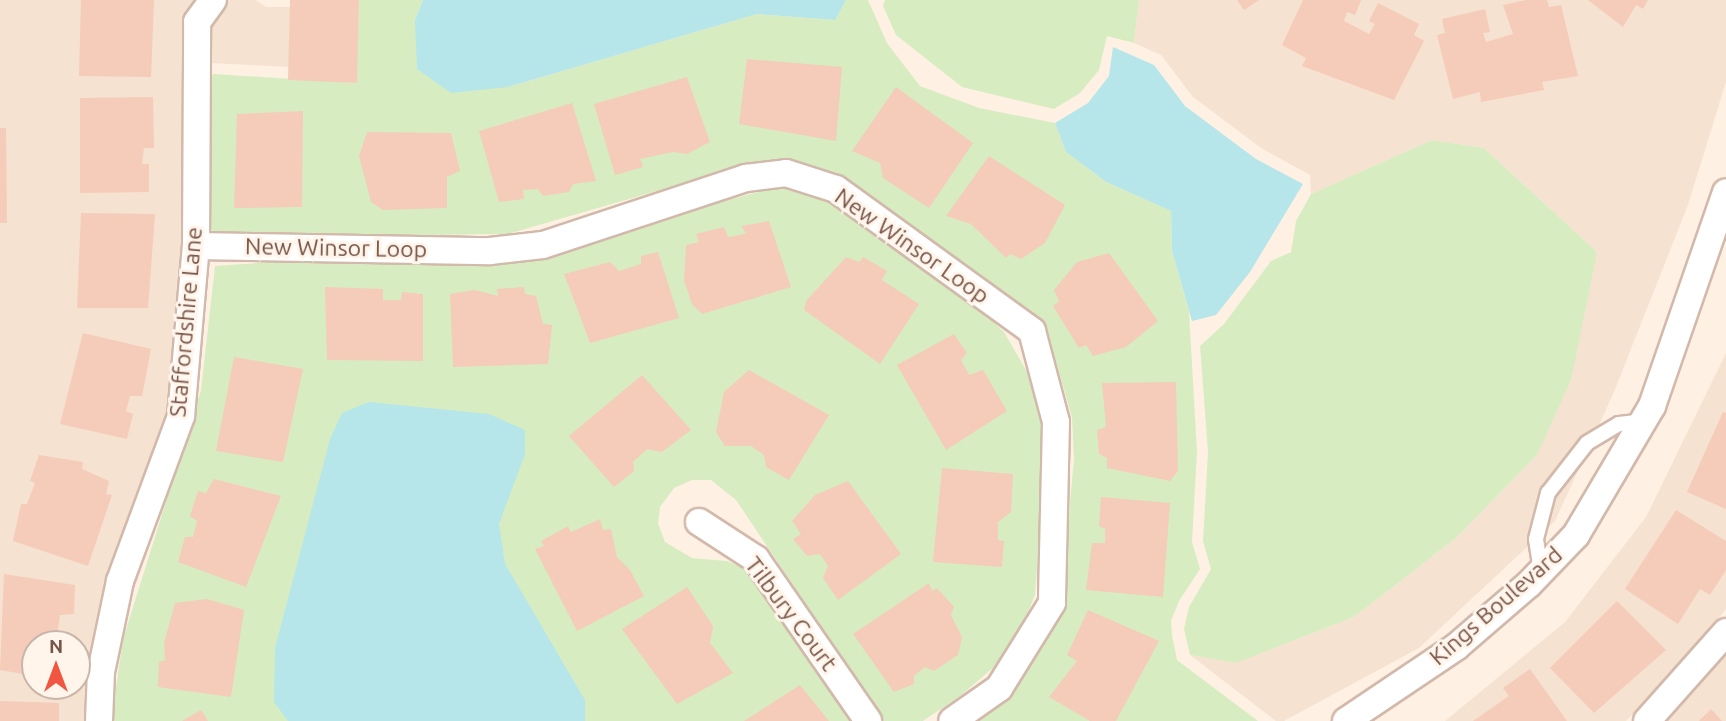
<!DOCTYPE html>
<html>
<head>
<meta charset="utf-8">
<style>
	body { margin:0 }
	#map { position:relative; width:1726px; height:721px; overflow:hidden; background:#fef1e3; font-family:Ubuntu,sans-serif }
	div>[style] { position:absolute }
	.residential>* { inset:0; background:#f6e2d1 }
	.green>* { inset:0; background:#d7edc1 }
	.water>* { inset:0; background:#b6e6e9 }
	.building>* { inset:0; background:#f5cbb9 }
	.roads { filter:drop-shadow(2px 0 #d2b9ab) drop-shadow(-2px 0 #d2b9ab) drop-shadow(0 2px #d2b9ab) drop-shadow(0 -2px #d2b9ab) }
	.lane>* { height:14px; margin:-7px; padding:0 7px; transform-origin:7px; border-radius:7px; background:#fff }
	.street>* { height:26px; margin:-13px; padding:0 13px; transform-origin:13px; border-radius:13px; background:#fff }
	span { translate:-50% -50%; white-space:nowrap; text-align:center; line-height:1.15; -webkit-text-stroke:6px #fff5eb; paint-order:stroke }
	.street-label { font-size:23px; color:#785447 }
	.north { position:absolute; left:21px; top:630px; width:70px; height:70px; box-sizing:border-box; background:#fff5eb; border:2px solid #c9b5a9; border-radius:50%; rotate:0deg; font-size:19px; font-weight:700; line-height:28px; text-align:center; color:#785447 }
	.north::after { content:''; display:block; margin:auto; width:24px; height:32px; background:#f15640; clip-path:polygon(50% 0,100% 100%,50% 72%,0 100%) }
</style>
</head>
<body>
<div id="map">
	<div class="residential">
		<div style="clip-path:polygon(evenodd,0 0,256px 0,266px 7px,293px 7px,289px 67px,210px 63px,205px 260px,193px 341px,135px 555px,99px 721px,0 721px,0 0,35px 644px,77px 644px,77px 686px,35px 686px,35px 644px)"></div>
		<div style="clip-path:polygon(1139px 0,1726px 0,1726px 82px,1688px 205px,1614px 392px,1555px 521px,1419px 648px,1284px 721px,1276px 721px,1190px 655px,1236px 663px,1354px 617px,1456px 538px,1537px 455px,1597px 252px,1484px 148px,1432px 140px,1311px 194px,1310px 175px,1261px 148px,1193px 97px,1161px 55px,1134px 43px)"></div>
		<div style="clip-path:polygon(1726px 353px,1726px 609px,1676px 671px,1626px 721px,1445px 721px,1565px 622px,1646px 517px)"></div>
		<div style="clip-path:polygon(1726px 653px,1726px 721px,1667px 721px,1695px 691px)"></div>
	</div>
	<div class="green">
		<div style="clip-path:polygon(359px 0,423px 0,415px 20px,508px 87px,757px 14px,834px 20px,846px 0,868px 0,887px 43px,920px 86px,979px 108px,1055px 123px,1066px 152px,1106px 182px,1171px 211px,1172px 251px,1189px 311px,1197px 452px,1192px 542px,1200px 569px,1179px 601px,1171px 621px,1172px 635px,1177px 660px,1258px 721px,966px 721px,1064px 565px,1074px 459px,1072px 417px,1056px 362px,1031px 321px,990px 281px,837px 175px,803px 164px,743px 166px,508px 234px,229px 237px,211px 230px,205px 79px,214px 74px,356px 83px)"></div>
		<div style="clip-path:polygon(885px 0,1139px 0,1134px 43px,1107px 36px,1099px 70px,1080px 93px,1054px 109px,962px 87px,896px 35px,883px 6px)"></div>
		<div style="clip-path:polygon(1432px 140px,1484px 148px,1597px 252px,1571px 380px,1537px 455px,1456px 538px,1354px 617px,1236px 663px,1190px 655px,1184px 629px,1189px 607px,1211px 569px,1203px 541px,1208px 452px,1200px 346px,1224px 324px,1271px 261px,1291px 252px,1296px 221px,1311px 194px)"></div>
		<div style="clip-path:polygon(785px 185px,820px 195px,974px 303px,1004px 332px,1040px 394px,1047px 436px,1035px 595px,1021px 629px,993px 668px,960px 696px,923px 721px,884px 721px,736px 500px,711px 480px,692px 480px,674px 488px,660px 507px,658px 523px,665px 542px,692px 558px,727px 561px,752px 572px,855px 721px,111px 721px,123px 639px,201px 390px,215px 266px,303px 260px,492px 262px)"></div>
	</div>
	<div class="water">
		<div style="clip-path:polygon(423px 0,846px 0,835px 20px,757px 14px,508px 87px,451px 93px,417px 69px,415px 20px)"></div>
		<div style="clip-path:polygon(1113px 47px,1154px 65px,1185px 106px,1256px 159px,1303px 184px,1250px 272px,1216px 315px,1192px 321px,1172px 251px,1171px 211px,1106px 182px,1066px 152px,1055px 123px,1088px 103px,1109px 76px)"></div>
		<div style="clip-path:polygon(369px 402px,489px 414px,525px 430px,525px 454px,499px 524px,505px 564px,585px 700px,585px 721px,288px 721px,274px 702px,275px 648px,330px 439px,342px 413px)"></div>
	</div>
	<div class="building">
		<div style="clip-path:polygon(81px 0,154px 0,151px 77px,79px 76px)"></div>
		<div style="clip-path:polygon(290px 0,359px 0,357px 83px,288px 80px)"></div>
		<div style="clip-path:polygon(1237px 0,1259px 0,1244px 10px)"></div>
		<div style="clip-path:polygon(1303px 0,1361px 0,1355px 15px,1347px 12px,1344px 21px,1369px 34px,1375px 24px,1369px 21px,1378px 3px,1419px 24px,1414px 35px,1424px 41px,1394px 100px,1302px 66px,1306px 58px,1282px 45px)"></div>
		<div style="clip-path:polygon(1526px 0,1547px 0,1549px 7px,1561px 5px,1578px 76px,1542px 82px,1544px 90px,1481px 102px,1480px 92px,1453px 99px,1437px 35px,1445px 33px,1442px 19px,1485px 9px,1490px 32px,1483px 33px,1486px 42px,1513px 34px,1503px 5px)"></div>
		<div style="clip-path:polygon(1588px 0,1648px 0,1643px 9px,1636px 5px,1623px 27px)"></div>
		<div style="clip-path:polygon(747px 59px,842px 67px,836px 141px,739px 124px)"></div>
		<div style="clip-path:polygon(687px 77px,710px 142px,687px 154px,673px 152px,640px 159px,643px 167px,615px 175px,594px 104px)"></div>
		<div style="clip-path:polygon(896px 87px,973px 143px,929px 208px,883px 178px,880px 163px,852px 151px)"></div>
		<div style="clip-path:polygon(153px 97px,154px 148px,144px 148px,142px 164px,149px 164px,149px 192px,80px 193px,80px 98px)"></div>
		<div style="clip-path:polygon(572px 103px,596px 181px,573px 184px,569px 192px,543px 196px,538px 189px,523px 190px,524px 199px,499px 202px,479px 131px)"></div>
		<div style="clip-path:polygon(303px 111px,302px 207px,234px 208px,237px 114px)"></div>
		<div style="clip-path:polygon(0 128px,6px 128px,7px 223px,0 223px)"></div>
		<div style="clip-path:polygon(367px 132px,451px 133px,460px 171px,447px 177px,447px 208px,383px 210px,371px 202px,359px 156px)"></div>
		<div style="clip-path:polygon(989px 156px,1065px 205px,1045px 243px,1021px 259px,1010px 254px,1006px 258px,971px 224px,946px 216px)"></div>
		<div style="clip-path:polygon(81px 213px,155px 214px,148px 308px,77px 308px)"></div>
		<div style="clip-path:polygon(769px 221px,791px 287px,702px 314px,692px 304px,684px 281px,686px 245px,699px 242px,696px 234px,724px 227px,728px 237px,735px 236px,746px 233px,741px 226px)"></div>
		<div style="clip-path:polygon(658px 252px,679px 318px,590px 343px,564px 274px,610px 262px,619px 271px,641px 264px,641px 256px)"></div>
		<div style="clip-path:polygon(1109px 253px,1158px 321px,1126px 347px,1093px 356px,1086px 345px,1079px 348px,1053px 306px,1059px 301px,1054px 290px,1077px 262px)"></div>
		<div style="clip-path:polygon(846px 257px,859px 262px,863px 257px,887px 271px,882px 280px,919px 304px,880px 364px,804px 310px,806px 301px)"></div>
		<div style="clip-path:polygon(325px 287px,383px 289px,383px 300px,401px 300px,402px 292px,423px 294px,423px 361px,327px 360px)"></div>
		<div style="clip-path:polygon(524px 287px,525px 294px,536px 296px,543px 324px,552px 325px,548px 364px,453px 367px,450px 294px,475px 290px,498px 296px,497px 289px)"></div>
		<div style="clip-path:polygon(83px 333px,151px 349px,142px 396px,130px 396px,126px 411px,133px 414px,127px 439px,60px 424px)"></div>
		<div style="clip-path:polygon(954px 334px,967px 353px,961px 360px,969px 375px,983px 370px,1007px 411px,946px 450px,897px 365px)"></div>
		<div style="clip-path:polygon(234px 357px,303px 369px,283px 462px,216px 451px)"></div>
		<div style="clip-path:polygon(749px 370px,829px 415px,789px 480px,766px 467px,764px 455px,751px 446px,725px 446px,716px 432px,724px 392px)"></div>
		<div style="clip-path:polygon(642px 375px,691px 430px,662px 452px,647px 449px,633px 462px,634px 471px,614px 487px,569px 436px)"></div>
		<div style="clip-path:polygon(1176px 382px,1178px 471px,1170px 481px,1107px 468px,1107px 458px,1099px 454px,1097px 430px,1106px 427px,1102px 383px)"></div>
		<div style="clip-path:polygon(1723px 412px,1726px 413px,1726px 509px,1687px 492px)"></div>
		<div style="clip-path:polygon(39px 455px,83px 462px,82px 469px,109px 481px,106px 494px,112px 495px,88px 566px,13px 541px,21px 504px,27px 504px,35px 483px,30px 481px)"></div>
		<div style="clip-path:polygon(942px 468px,1013px 474px,1011px 512px,998px 522px,998px 540px,1004px 541px,1002px 567px,933px 562px)"></div>
		<div style="clip-path:polygon(214px 479px,281px 496px,246px 587px,178px 562px,185px 537px,193px 537px,197px 521px,190px 516px,198px 491px,206px 493px)"></div>
		<div style="clip-path:polygon(848px 481px,901px 554px,838px 600px,823px 578px,828px 566px,820px 554px,807px 556px,793px 539px,801px 534px,792px 521px,815px 495px)"></div>
		<div style="clip-path:polygon(1101px 497px,1170px 503px,1163px 597px,1086px 590px,1092px 543px,1105px 543px,1105px 529px,1099px 526px)"></div>
		<div style="clip-path:polygon(1676px 510px,1726px 541px,1726px 570px,1710px 595px,1700px 589px,1678px 624px,1625px 589px)"></div>
		<div style="clip-path:polygon(600px 519px,603px 530px,611px 529px,617px 557px,630px 570px,644px 596px,577px 631px,535px 549px,544px 546px,541px 541px,568px 526px,571px 532px)"></div>
		<div style="clip-path:polygon(4px 574px,75px 585px,74px 614px,60px 615px,56px 644px,35px 644px,35px 676px,0 670px)"></div>
		<div style="clip-path:polygon(929px 583px,932px 591px,937px 588px,954px 607px,951px 615px,962px 637px,958px 655px,934px 671px,925px 667px,914px 676px,914px 684px,894px 692px,853px 634px)"></div>
		<div style="clip-path:polygon(687px 587px,713px 626px,710px 643px,733px 673px,677px 704px,622px 629px)"></div>
		<div style="clip-path:polygon(207px 599px,244px 610px,231px 697px,158px 687px,159px 662px,165px 660px,164px 643px,175px 603px)"></div>
		<div style="clip-path:polygon(1617px 601px,1666px 650px,1594px 713px,1550px 668px)"></div>
		<div style="clip-path:polygon(1088px 610px,1159px 641px,1116px 721px,1090px 721px,1049px 697px,1077px 661px,1067px 655px)"></div>
		<div style="clip-path:polygon(1530px 669px,1567px 721px,1473px 721px,1509px 696px,1503px 688px)"></div>
		<div style="clip-path:polygon(800px 685px,829px 721px,744px 721px)"></div>
		<div style="clip-path:polygon(0 701px,59px 703px,59px 721px,0 721px)"></div>
		<div style="clip-path:polygon(1711px 709px,1722px 721px,1699px 721px)"></div>
		<div style="clip-path:polygon(201px 710px,208px 721px,182px 721px)"></div>
	</div>
	<div class="roads">
		<div class="lane">
			<div style="left:1541px;top:571px;width:32px;rotate:-99deg"></div>
			<div style="left:1536px;top:539px;width:48px;rotate:-75.4deg"></div>
			<div style="left:1548px;top:493px;width:63px;rotate:-52deg"></div>
			<div style="left:1587px;top:443px;width:37px;rotate:-31deg"></div>
			<div style="left:1619px;top:424px;width:24px;rotate:-7deg"></div>
		</div>
		<div class="street">
			<div style="left:196px;top:246px;width:294px;rotate:1deg"></div>
			<div style="left:490px;top:251px;width:53px;rotate:-6.5deg"></div>
			<div style="left:543px;top:245px;width:214px;rotate:-18.3deg"></div>
			<div style="left:746px;top:178px;width:40px;rotate:-7.1deg"></div>
			<div style="left:786px;top:173px;width:52px;rotate:17.7deg"></div>
			<div style="left:836px;top:189px;width:242px;rotate:35.9deg"></div>
			<div style="left:1032px;top:331px;width:94px;rotate:75.2deg"></div>
			<div style="left:1056px;top:422px;width:181px;rotate:91.3deg"></div>
			<div style="left:1052px;top:603px;width:100px;rotate:121.9deg"></div>
			<div style="left:999px;top:688px;width:57px;rotate:144.9deg"></div>
			<div style="left:699px;top:522px;width:68px;rotate:33deg"></div>
			<div style="left:756px;top:559px;width:197px;rotate:55.3deg"></div>
			<div style="left:99px;top:721px;width:49px;rotate:-87.7deg"></div>
			<div style="left:101px;top:672px;width:93px;rotate:-78.2deg"></div>
			<div style="left:120px;top:581px;width:176px;rotate:-69.7deg"></div>
			<div style="left:181px;top:416px;width:171px;rotate:-85deg"></div>
			<div style="left:196px;top:246px;width:224px;rotate:-89.7deg"></div>
			<div style="left:197px;top:22px;width:27px;rotate:-54deg"></div>
			<div style="left:1346px;top:721px;width:133px;rotate:-33.9deg"></div>
			<div style="left:1456px;top:647px;width:96px;rotate:-40.8deg"></div>
			<div style="left:1529px;top:584px;width:68px;rotate:-46.2deg"></div>
			<div style="left:1576px;top:535px;width:150px;rotate:-59.5deg"></div>
			<div style="left:1652px;top:406px;width:226px;rotate:-70.9deg"></div>
			<div style="left:1647px;top:721px;width:119px;rotate:-48.4deg"></div>
		</div>
	</div>
	<div class="street-label">
		<span style="left:912px;top:246px;rotate:35deg">New Winsor Loop</span>
		<span style="left:336px;top:248px;rotate:1deg">New Winsor Loop</span>
		<span style="left:186px;top:322px;rotate:-85deg">Staffordshire Lane</span>
		<span style="left:1496px;top:606px;rotate:-41deg">Kings Boulevard</span>
		<span style="left:791px;top:614px;rotate:53deg">Tilbury Court</span>
	</div>
	<div class="north">N</div>
</div>
</body>
</html>
